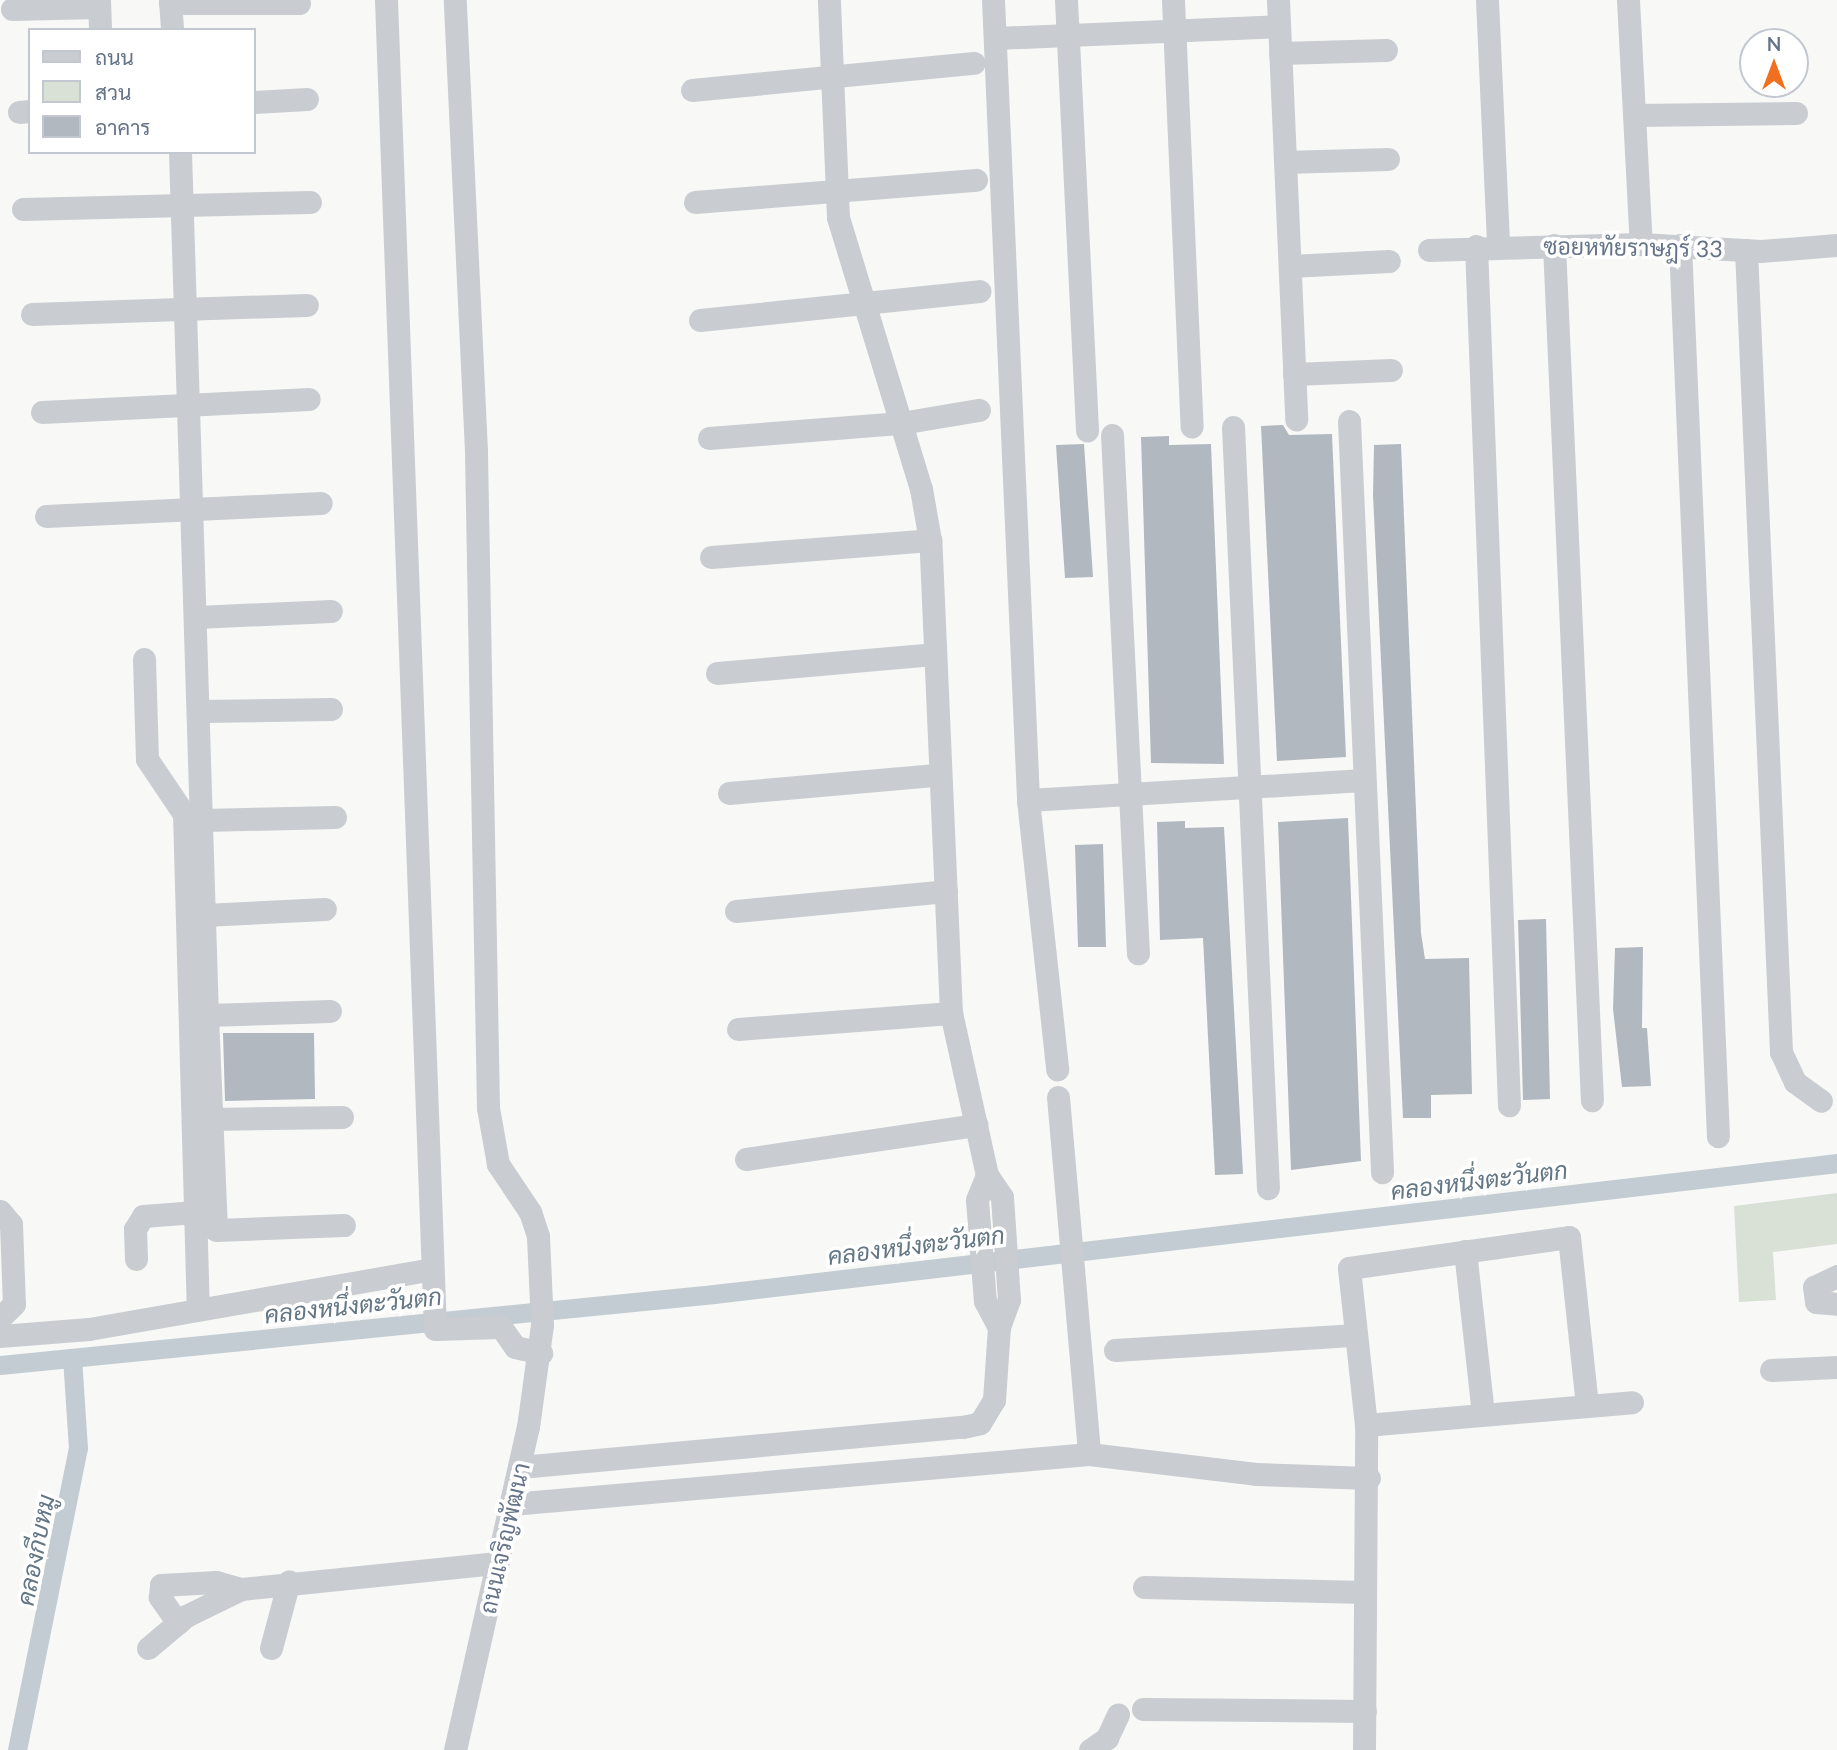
<!DOCTYPE html>
<html>
<head>
<meta charset="utf-8">
<style>
	body { margin:0 }
	#map { position:relative; width:1837px; height:1750px; overflow:hidden; background:#f8f9f6; font-family:Lato,Sarabun,sans-serif }
	div>[style] { position:absolute }
	.green>* { inset:0; background:#d9e1d7 }
	.canal>* { height:19px; margin:-9.5px; padding:0 9.5px; transform-origin:9.5px; border-radius:9.5px; background:#c3ccd2 }
	.building>* { inset:0; background:#b1b8bf }
	.minor>* { height:23px; margin:-11.5px; padding:0 11.5px; transform-origin:11.5px; border-radius:11.5px; background:#c9ccd0 }
	span { translate:-50% -50%; white-space:nowrap; text-align:center; line-height:1.15; -webkit-text-stroke:7px #fff; paint-order:stroke }
	.street-label { font-size:23px; color:#667489 }
	.water-label { font-size:24px; color:#627684; font-style:italic }
	.legend { position:absolute; left:28px; top:28px; width:228px; height:126px; box-sizing:border-box; background:#fff; border:2px solid #c2c7d0; margin:0; padding:9px 12px; list-style:none; font-size:21px; color:#667489 }
	.legend li { display:flex; align-items:center; gap:14px; height:35px }
	.legend b { width:35px; border:2px solid #c2c7d0 }
	.north { position:absolute; left:1739px; top:28px; width:70px; height:70px; box-sizing:border-box; background:#fff; border:2px solid #c2c7d0; border-radius:50%; rotate:0deg; font-size:19px; font-weight:700; line-height:28px; text-align:center; color:#667489 }
	.north::after { content:''; display:block; margin:auto; width:24px; height:32px; background:#f0701f; clip-path:polygon(50% 0,100% 100%,50% 72%,0 100%) }
</style>
</head>
<body>
<div id="map">
	<div class="green">
		<div style="clip-path:polygon(1837px 1193px,1837px 1244px,1773px 1252px,1776px 1300px,1739px 1302px,1734px 1206px)"></div>
	</div>
	<div class="canal">
		<div style="left:0;top:1365px;width:718px;rotate:-5.68deg"></div>
		<div style="left:714px;top:1294px;width:1131px;rotate:-6.65deg"></div>
		<div style="left:17px;top:1750px;width:308px;rotate:-78.6deg"></div>
		<div style="left:78px;top:1448px;width:90px;rotate:-93.8deg"></div>
	</div>
	<div class="building">
		<div style="clip-path:polygon(1283px 425px,1289px 435px,1332px 434px,1346px 757px,1277px 761px,1261px 426px)"></div>
		<div style="clip-path:polygon(1169px 436px,1169px 445px,1211px 444px,1224px 764px,1151px 763px,1141px 437px)"></div>
		<div style="clip-path:polygon(1084px 444px,1093px 577px,1065px 578px,1056px 445px)"></div>
		<div style="clip-path:polygon(1401px 444px,1421px 933px,1425px 959px,1469px 958px,1472px 1094px,1431px 1095px,1431px 1118px,1403px 1118px,1373px 495px,1374px 445px)"></div>
		<div style="clip-path:polygon(1348px 818px,1361px 1161px,1291px 1170px,1278px 822px)"></div>
		<div style="clip-path:polygon(1185px 821px,1185px 828px,1224px 827px,1243px 1174px,1215px 1175px,1203px 938px,1160px 940px,1157px 822px)"></div>
		<div style="clip-path:polygon(1103px 844px,1106px 947px,1078px 947px,1075px 845px)"></div>
		<div style="clip-path:polygon(1546px 919px,1550px 1099px,1523px 1100px,1518px 920px)"></div>
		<div style="clip-path:polygon(1643px 947px,1642px 1028px,1647px 1028px,1651px 1086px,1622px 1087px,1613px 1009px,1615px 948px)"></div>
		<div style="clip-path:polygon(223px 1033px,314px 1033px,315px 1099px,225px 1101px)"></div>
	</div>
	<div class="minor">
		<div style="left:99px;top:0;width:30px;rotate:88deg"></div>
		<div style="left:170px;top:0;width:30px;rotate:86deg"></div>
		<div style="left:386px;top:0;width:1330px;rotate:87.89deg"></div>
		<div style="left:435px;top:1329px;width:66px;rotate:-1.7deg"></div>
		<div style="left:501px;top:1327px;width:24px;rotate:55deg"></div>
		<div style="left:515px;top:1347px;width:27px;rotate:13deg"></div>
		<div style="left:993px;top:0;width:801px;rotate:87.49deg"></div>
		<div style="left:1028px;top:800px;width:271px;rotate:83.8deg"></div>
		<div style="left:1066px;top:0;width:431px;rotate:87.2deg"></div>
		<div style="left:1173px;top:0;width:427px;rotate:87.5deg"></div>
		<div style="left:1278px;top:0;width:420px;rotate:87.5deg"></div>
		<div style="left:1487px;top:0;width:245px;rotate:87.4deg"></div>
		<div style="left:1628px;top:0;width:244px;rotate:87deg"></div>
		<div style="left:170px;top:3px;width:129px"></div>
		<div style="left:12px;top:9px;width:87px;rotate:-1.3deg"></div>
		<div style="left:995px;top:38px;width:284px;rotate:-2.4deg"></div>
		<div style="left:1280px;top:53px;width:106px;rotate:-1.6deg"></div>
		<div style="left:692px;top:90px;width:283px;rotate:-5.5deg"></div>
		<div style="left:254px;top:102px;width:53px;rotate:-3.2deg"></div>
		<div style="left:19px;top:112px;width:11px;rotate:-5deg"></div>
		<div style="left:1634px;top:115px;width:162px;rotate:-0.7deg"></div>
		<div style="left:180px;top:152px;width:863px;rotate:88.21deg"></div>
		<div style="left:207px;top:1015px;width:123px;rotate:-1.9deg"></div>
		<div style="left:1285px;top:162px;width:103px;rotate:-1.7deg"></div>
		<div style="left:695px;top:202px;width:282px;rotate:-4.5deg"></div>
		<div style="left:23px;top:209px;width:287px;rotate:-1.4deg"></div>
		<div style="left:1554px;top:245px;width:856px;rotate:87.46deg"></div>
		<div style="left:1680px;top:245px;width:892px;rotate:87.56deg"></div>
		<div style="left:1476px;top:246px;width:860px;rotate:87.8deg"></div>
		<div style="left:1429px;top:250px;width:212px;rotate:-1.6deg"></div>
		<div style="left:1641px;top:244px;width:120px;rotate:3.3deg"></div>
		<div style="left:1761px;top:251px;width:76px;rotate:-4.5deg"></div>
		<div style="left:1746px;top:250px;width:803px;rotate:87.5deg"></div>
		<div style="left:1781px;top:1052px;width:33px;rotate:65deg"></div>
		<div style="left:1795px;top:1082px;width:32px;rotate:36deg"></div>
		<div style="left:1290px;top:266px;width:99px;rotate:-2.9deg"></div>
		<div style="left:32px;top:314px;width:275px;rotate:-1.9deg"></div>
		<div style="left:700px;top:320px;width:281px;rotate:-5.9deg"></div>
		<div style="left:1294px;top:374px;width:97px;rotate:-2.4deg"></div>
		<div style="left:42px;top:412px;width:267px;rotate:-2.8deg"></div>
		<div style="left:1349px;top:421px;width:752px;rotate:87.48deg"></div>
		<div style="left:1233px;top:427px;width:762px;rotate:87.37deg"></div>
		<div style="left:1112px;top:435px;width:519px;rotate:87.13deg"></div>
		<div style="left:709px;top:438px;width:193px;rotate:-4.5deg"></div>
		<div style="left:901px;top:423px;width:79px;rotate:-9.5deg"></div>
		<div style="left:46px;top:516px;width:275px;rotate:-2.7deg"></div>
		<div style="left:711px;top:557px;width:220px;rotate:-4.4deg"></div>
		<div style="left:197px;top:617px;width:134px;rotate:-2.6deg"></div>
		<div style="left:144px;top:659px;width:100px;rotate:88.3deg"></div>
		<div style="left:147px;top:759px;width:66px;rotate:56.1deg"></div>
		<div style="left:184px;top:814px;width:492px;rotate:88.4deg"></div>
		<div style="left:717px;top:673px;width:217px;rotate:-5deg"></div>
		<div style="left:200px;top:711px;width:131px;rotate:-0.9deg"></div>
		<div style="left:729px;top:793px;width:208px;rotate:-5deg"></div>
		<div style="left:1028px;top:800px;width:336px;rotate:-3.4deg"></div>
		<div style="left:204px;top:820px;width:131px;rotate:-1.3deg"></div>
		<div style="left:736px;top:911px;width:211px;rotate:-5.4deg"></div>
		<div style="left:204px;top:915px;width:121px;rotate:-2.8deg"></div>
		<div style="left:207px;top:1015px;width:215px;rotate:87.6deg"></div>
		<div style="left:216px;top:1230px;width:128px;rotate:-2.2deg"></div>
		<div style="left:738px;top:1029px;width:214px;rotate:-4.3deg"></div>
		<div style="left:1058px;top:1097px;width:358px;rotate:85deg"></div>
		<div style="left:212px;top:1119px;width:130px;rotate:-0.9deg"></div>
		<div style="left:746px;top:1159px;width:233px;rotate:-8.4deg"></div>
		<div style="left:987px;top:1175px;width:27px;rotate:112deg"></div>
		<div style="left:977px;top:1200px;width:101px;rotate:85.5deg"></div>
		<div style="left:985px;top:1301px;width:30px;rotate:62deg"></div>
		<div style="left:0;top:1211px;width:17px;rotate:50deg"></div>
		<div style="left:11px;top:1224px;width:80px;rotate:87.9deg"></div>
		<div style="left:14px;top:1304px;width:20px;rotate:135deg"></div>
		<div style="left:1465px;top:1251px;width:164px;rotate:83.7deg"></div>
		<div style="left:136px;top:1259px;width:30px;rotate:-92deg"></div>
		<div style="left:135px;top:1229px;width:15px;rotate:-58deg"></div>
		<div style="left:143px;top:1216px;width:53px;rotate:-4.3deg"></div>
		<div style="left:1837px;top:1276px;width:25px;rotate:154deg"></div>
		<div style="left:1814px;top:1287px;width:15px;rotate:82deg"></div>
		<div style="left:1816px;top:1302px;width:21px;rotate:5deg"></div>
		<div style="left:0;top:1336px;width:89px;rotate:-4.5deg"></div>
		<div style="left:89px;top:1329px;width:348px;rotate:-9.9deg"></div>
		<div style="left:1115px;top:1350px;width:241px;rotate:-3.6deg"></div>
		<div style="left:1771px;top:1370px;width:66px;rotate:-2.6deg"></div>
		<div style="left:1366px;top:1425px;width:158px;rotate:-96.2deg"></div>
		<div style="left:1349px;top:1268px;width:222px;rotate:-8deg"></div>
		<div style="left:1569px;top:1237px;width:170px;rotate:83.9deg"></div>
		<div style="left:520px;top:1467px;width:445px;rotate:-5.2deg"></div>
		<div style="left:963px;top:1427px;width:17px;rotate:-13deg"></div>
		<div style="left:980px;top:1423px;width:27px;rotate:-59deg"></div>
		<div style="left:994px;top:1400px;width:73px;rotate:-86.1deg"></div>
		<div style="left:999px;top:1327px;width:29px;rotate:-70deg"></div>
		<div style="left:1009px;top:1300px;width:103px;rotate:-93.9deg"></div>
		<div style="left:1002px;top:1197px;width:27px;rotate:-124deg"></div>
		<div style="left:987px;top:1175px;width:166px;rotate:-102.5deg"></div>
		<div style="left:951px;top:1013px;width:473px;rotate:-92.5deg"></div>
		<div style="left:930px;top:540px;width:52px;rotate:-100deg"></div>
		<div style="left:921px;top:489px;width:284px;rotate:-107deg"></div>
		<div style="left:838px;top:217px;width:217px;rotate:-92.4deg"></div>
		<div style="left:511px;top:1504px;width:580px;rotate:-4.94deg"></div>
		<div style="left:1089px;top:1454px;width:168px;rotate:6.8deg"></div>
		<div style="left:1256px;top:1474px;width:113px;rotate:2deg"></div>
		<div style="left:1144px;top:1587px;width:221px;rotate:1.3deg"></div>
		<div style="left:178px;top:1623px;width:32px;rotate:-125deg"></div>
		<div style="left:160px;top:1597px;width:12px;rotate:-85deg"></div>
		<div style="left:161px;top:1585px;width:55px;rotate:-3.1deg"></div>
		<div style="left:216px;top:1582px;width:26px;rotate:16deg"></div>
		<div style="left:148px;top:1648px;width:50px;rotate:-40.1deg"></div>
		<div style="left:186px;top:1616px;width:61px;rotate:-26.1deg"></div>
		<div style="left:241px;top:1589px;width:258px;rotate:-5.8deg"></div>
		<div style="left:271px;top:1648px;width:69px;rotate:-75deg"></div>
		<div style="left:1143px;top:1709px;width:222px;rotate:0.5deg"></div>
		<div style="left:455px;top:1750px;width:331px;rotate:-77.3deg"></div>
		<div style="left:528px;top:1427px;width:103px;rotate:-82.2deg"></div>
		<div style="left:542px;top:1325px;width:89px;rotate:-92.6deg"></div>
		<div style="left:538px;top:1236px;width:25px;rotate:-108deg"></div>
		<div style="left:530px;top:1212px;width:58px;rotate:-123.7deg"></div>
		<div style="left:498px;top:1164px;width:57px;rotate:-100.1deg"></div>
		<div style="left:488px;top:1108px;width:657px;rotate:-91.05deg"></div>
		<div style="left:476px;top:451px;width:451px;rotate:-92.7deg"></div>
		<div style="left:1090px;top:1750px;width:21px;rotate:-35deg"></div>
		<div style="left:1107px;top:1738px;width:26px;rotate:-65deg"></div>
		<div style="left:1364px;top:1750px;width:325px;rotate:-89.6deg"></div>
		<div style="left:1366px;top:1425px;width:267px;rotate:-4.9deg"></div>
	</div>
	<div class="street-label">
		<span style="left:1633px;top:247px;rotate:1deg">ซอยหทัยราษฎร์ 33</span>
		<span style="left:504px;top:1538px;rotate:-77deg">ถนนเจริญพัฒนา</span>
	</div>
	<div class="water-label">
		<span style="left:1479px;top:1180px;rotate:-7deg">คลองหนึ่งตะวันตก</span>
		<span style="left:916px;top:1245px;rotate:-7deg">คลองหนึ่งตะวันตก</span>
		<span style="left:353px;top:1305px;rotate:-6deg">คลองหนึ่งตะวันตก</span>
		<span style="left:35px;top:1550px;rotate:-79deg">คลองกีบหมู</span>
	</div>
	<ul class="legend">
	<li><b style="height:9px;background:#c9ccd0"></b>ถนน</li>
	<li><b style="height:19px;background:#d9e1d7"></b>สวน</li>
	<li><b style="height:19px;background:#b1b8bf"></b>อาคาร</li>
	</ul>
	<div class="north">N</div>
</div>
</body>
</html>
